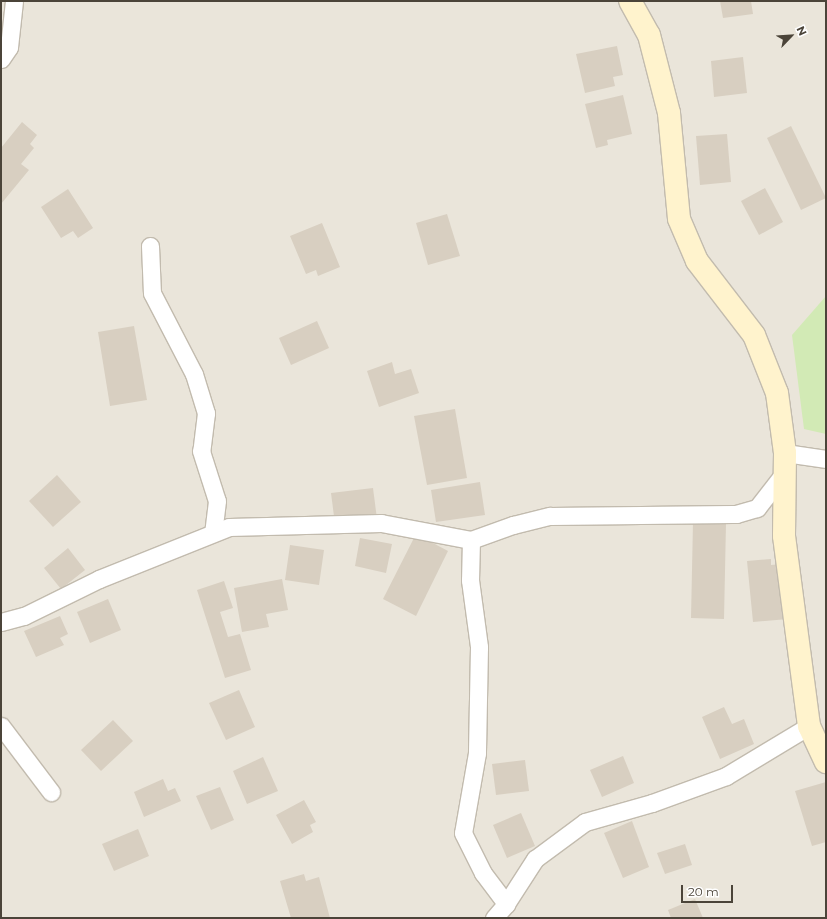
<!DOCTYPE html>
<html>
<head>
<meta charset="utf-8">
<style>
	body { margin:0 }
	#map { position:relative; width:827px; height:919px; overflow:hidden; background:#f6f3ec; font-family:Montserrat,sans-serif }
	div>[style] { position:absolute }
	.residential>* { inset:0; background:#eae5da }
	.green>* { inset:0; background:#d2eab5 }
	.building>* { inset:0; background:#d8cfc1 }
	.roads { filter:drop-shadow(1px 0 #c2bbae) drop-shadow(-1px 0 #c2bbae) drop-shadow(0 1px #c2bbae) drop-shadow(0 -1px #c2bbae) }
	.street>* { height:17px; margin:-8.5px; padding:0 8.5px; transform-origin:8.5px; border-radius:8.5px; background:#fff }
	.secondary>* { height:22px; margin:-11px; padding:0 11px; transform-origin:11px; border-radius:11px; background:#fff3cd }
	span { translate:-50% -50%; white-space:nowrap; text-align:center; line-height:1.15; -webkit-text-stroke:3px #fff; paint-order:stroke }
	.frame { position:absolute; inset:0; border:2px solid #4b4439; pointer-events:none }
	.north { position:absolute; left:771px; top:16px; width:40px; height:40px; -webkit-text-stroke:3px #fff; paint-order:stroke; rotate:65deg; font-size:11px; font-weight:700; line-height:16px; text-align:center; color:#4b4439 }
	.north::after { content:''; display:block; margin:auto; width:14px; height:18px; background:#4b4439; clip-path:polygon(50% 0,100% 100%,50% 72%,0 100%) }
	.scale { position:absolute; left:681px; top:885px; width:52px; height:18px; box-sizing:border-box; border:2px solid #4b4439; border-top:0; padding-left:5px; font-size:12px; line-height:14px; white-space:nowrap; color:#4b4439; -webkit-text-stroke:3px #fff; paint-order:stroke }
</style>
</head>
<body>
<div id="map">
	<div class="residential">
		<div style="clip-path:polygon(1px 1px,826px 1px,826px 918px,1px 918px)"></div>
	</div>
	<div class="green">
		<div style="clip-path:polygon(826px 296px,826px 434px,804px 429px,792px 335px)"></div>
	</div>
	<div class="building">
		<div style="clip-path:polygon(720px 1px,751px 1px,753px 14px,723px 18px)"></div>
		<div style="clip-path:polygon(617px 46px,623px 75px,613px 77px,615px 86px,585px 93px,576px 54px)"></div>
		<div style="clip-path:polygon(743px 57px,747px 93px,714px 97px,711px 61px)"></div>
		<div style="clip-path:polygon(623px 95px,632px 134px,607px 140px,608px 145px,596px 148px,585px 104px)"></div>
		<div style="clip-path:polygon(22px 122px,37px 135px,30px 144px,34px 148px,21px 164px,29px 170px,1px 204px,1px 148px)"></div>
		<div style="clip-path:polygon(791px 126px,826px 198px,801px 210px,767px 138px)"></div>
		<div style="clip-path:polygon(727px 134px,731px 182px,700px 185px,696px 136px)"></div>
		<div style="clip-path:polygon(765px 188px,783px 222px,759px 235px,741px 201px)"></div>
		<div style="clip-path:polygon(68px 189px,93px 228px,78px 238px,73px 231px,61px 238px,41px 207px)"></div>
		<div style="clip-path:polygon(447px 214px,460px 256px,428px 265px,416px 223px)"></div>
		<div style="clip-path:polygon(322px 223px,340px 267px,318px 276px,316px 270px,306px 274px,290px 236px)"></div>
		<div style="clip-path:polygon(317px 321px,329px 348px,291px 365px,279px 338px)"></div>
		<div style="clip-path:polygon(134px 326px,147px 400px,110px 406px,98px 332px)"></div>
		<div style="clip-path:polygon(392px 362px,395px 374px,411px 369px,419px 393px,379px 407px,367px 371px)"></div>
		<div style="clip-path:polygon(455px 409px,467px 478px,427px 485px,414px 416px)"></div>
		<div style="clip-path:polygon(57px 475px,81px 502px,53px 527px,29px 501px)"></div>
		<div style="clip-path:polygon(480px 482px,485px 515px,436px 522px,431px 490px)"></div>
		<div style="clip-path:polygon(373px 488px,377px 519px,335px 524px,331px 493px)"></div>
		<div style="clip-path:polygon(693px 522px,726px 523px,724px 619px,691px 618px)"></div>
		<div style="clip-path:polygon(416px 534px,448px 551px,416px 616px,383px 599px)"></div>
		<div style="clip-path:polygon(360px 538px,392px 544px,386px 573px,355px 566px)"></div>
		<div style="clip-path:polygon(290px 545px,324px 550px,319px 585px,285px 580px)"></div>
		<div style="clip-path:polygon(68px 548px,85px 570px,61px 589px,44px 568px)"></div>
		<div style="clip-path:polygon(771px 559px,771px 565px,783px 564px,788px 619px,753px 622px,747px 561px)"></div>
		<div style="clip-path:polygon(282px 579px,288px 610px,266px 614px,269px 627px,242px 632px,234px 588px)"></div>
		<div style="clip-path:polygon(224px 581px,233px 608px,220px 612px,228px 637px,240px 634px,251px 670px,225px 678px,197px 590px)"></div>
		<div style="clip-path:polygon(108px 599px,121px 630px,90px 643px,77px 612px)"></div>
		<div style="clip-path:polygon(60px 616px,68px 634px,60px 638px,64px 645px,36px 657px,24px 631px)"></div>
		<div style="clip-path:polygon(239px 690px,255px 727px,226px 740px,209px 703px)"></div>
		<div style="clip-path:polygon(724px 707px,732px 724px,744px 719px,754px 744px,720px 759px,702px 717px)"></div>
		<div style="clip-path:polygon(113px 720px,133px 741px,101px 771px,81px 750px)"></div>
		<div style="clip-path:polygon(623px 756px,634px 783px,602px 797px,590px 770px)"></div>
		<div style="clip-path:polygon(263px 757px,278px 791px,247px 804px,233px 771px)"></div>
		<div style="clip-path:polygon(525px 760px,529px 791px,496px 795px,492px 764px)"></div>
		<div style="clip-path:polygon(163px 779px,168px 791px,175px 788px,181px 801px,144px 817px,134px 792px)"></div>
		<div style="clip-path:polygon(826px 782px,826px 842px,812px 846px,795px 791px)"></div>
		<div style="clip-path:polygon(220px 787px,234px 820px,211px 830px,196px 796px)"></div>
		<div style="clip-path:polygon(304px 800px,316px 822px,310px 825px,313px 832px,292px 844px,276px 815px)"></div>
		<div style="clip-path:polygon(521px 813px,535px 846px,507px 858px,493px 825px)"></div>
		<div style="clip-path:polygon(632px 821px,649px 867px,623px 878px,604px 833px)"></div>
		<div style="clip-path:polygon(138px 829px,149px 856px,114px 871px,102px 844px)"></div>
		<div style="clip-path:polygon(685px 844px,692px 865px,665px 874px,657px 853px)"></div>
		<div style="clip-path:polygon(304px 874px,306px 881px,319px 877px,330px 918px,291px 918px,280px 881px)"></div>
		<div style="clip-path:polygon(695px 899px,703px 918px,671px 918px,668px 910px)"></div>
	</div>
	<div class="roads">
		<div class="street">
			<div style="left:1px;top:59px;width:14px;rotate:-56deg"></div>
			<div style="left:9px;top:47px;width:46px;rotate:-83.8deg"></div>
			<div style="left:150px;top:246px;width:47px;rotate:87.6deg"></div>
			<div style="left:152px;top:293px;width:91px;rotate:62.6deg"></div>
			<div style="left:194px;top:374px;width:41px;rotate:72.9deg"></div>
			<div style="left:206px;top:413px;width:38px;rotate:97deg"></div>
			<div style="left:201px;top:451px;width:52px;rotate:72.3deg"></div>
			<div style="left:217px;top:501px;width:32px;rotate:97deg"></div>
			<div style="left:785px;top:453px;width:41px;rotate:8.3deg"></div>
			<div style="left:471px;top:540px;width:40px;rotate:91.4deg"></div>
			<div style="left:470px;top:580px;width:68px;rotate:82.3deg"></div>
			<div style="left:479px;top:647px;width:106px;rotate:91.1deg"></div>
			<div style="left:477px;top:753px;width:81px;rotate:99.9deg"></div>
			<div style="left:463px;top:833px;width:45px;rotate:63.4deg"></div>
			<div style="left:483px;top:873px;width:39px;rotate:53deg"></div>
			<div style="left:1px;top:622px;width:24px;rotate:-15deg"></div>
			<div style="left:24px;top:616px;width:84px;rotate:-26.3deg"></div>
			<div style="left:99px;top:579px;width:140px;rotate:-21.8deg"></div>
			<div style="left:229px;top:527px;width:152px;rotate:-1.5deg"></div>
			<div style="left:381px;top:523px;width:92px;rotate:10.7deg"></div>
			<div style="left:471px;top:540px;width:45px;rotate:-19.7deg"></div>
			<div style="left:513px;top:525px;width:38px;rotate:-14deg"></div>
			<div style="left:550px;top:516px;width:186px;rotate:-0.6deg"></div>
			<div style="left:736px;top:514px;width:22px;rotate:-16deg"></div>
			<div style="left:757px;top:508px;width:46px;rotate:-52.1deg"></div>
			<div style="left:1px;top:726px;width:83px;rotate:52.9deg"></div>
			<div style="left:494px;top:918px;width:18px;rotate:-49deg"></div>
			<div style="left:506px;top:904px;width:54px;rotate:-57.2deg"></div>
			<div style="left:535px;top:859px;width:62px;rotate:-36.5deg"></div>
			<div style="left:585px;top:822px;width:70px;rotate:-15.8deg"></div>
			<div style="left:652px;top:803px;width:79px;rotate:-20deg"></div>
			<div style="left:726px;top:776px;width:97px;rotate:-31.1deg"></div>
		</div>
		<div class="secondary">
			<div style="left:630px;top:1px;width:39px;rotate:61deg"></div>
			<div style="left:649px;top:35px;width:81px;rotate:75.6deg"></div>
			<div style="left:669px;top:113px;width:106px;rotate:84.6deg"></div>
			<div style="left:679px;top:219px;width:46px;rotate:66.8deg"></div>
			<div style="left:697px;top:261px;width:93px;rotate:52.4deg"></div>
			<div style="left:754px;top:335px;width:62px;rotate:68.4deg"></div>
			<div style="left:777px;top:393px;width:61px;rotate:82.4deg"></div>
			<div style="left:785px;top:453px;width:83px;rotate:90.7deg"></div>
			<div style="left:784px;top:536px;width:192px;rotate:82.5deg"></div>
			<div style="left:809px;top:726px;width:40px;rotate:65deg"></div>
		</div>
	</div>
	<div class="frame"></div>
	<div class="north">N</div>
	<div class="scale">20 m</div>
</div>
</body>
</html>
